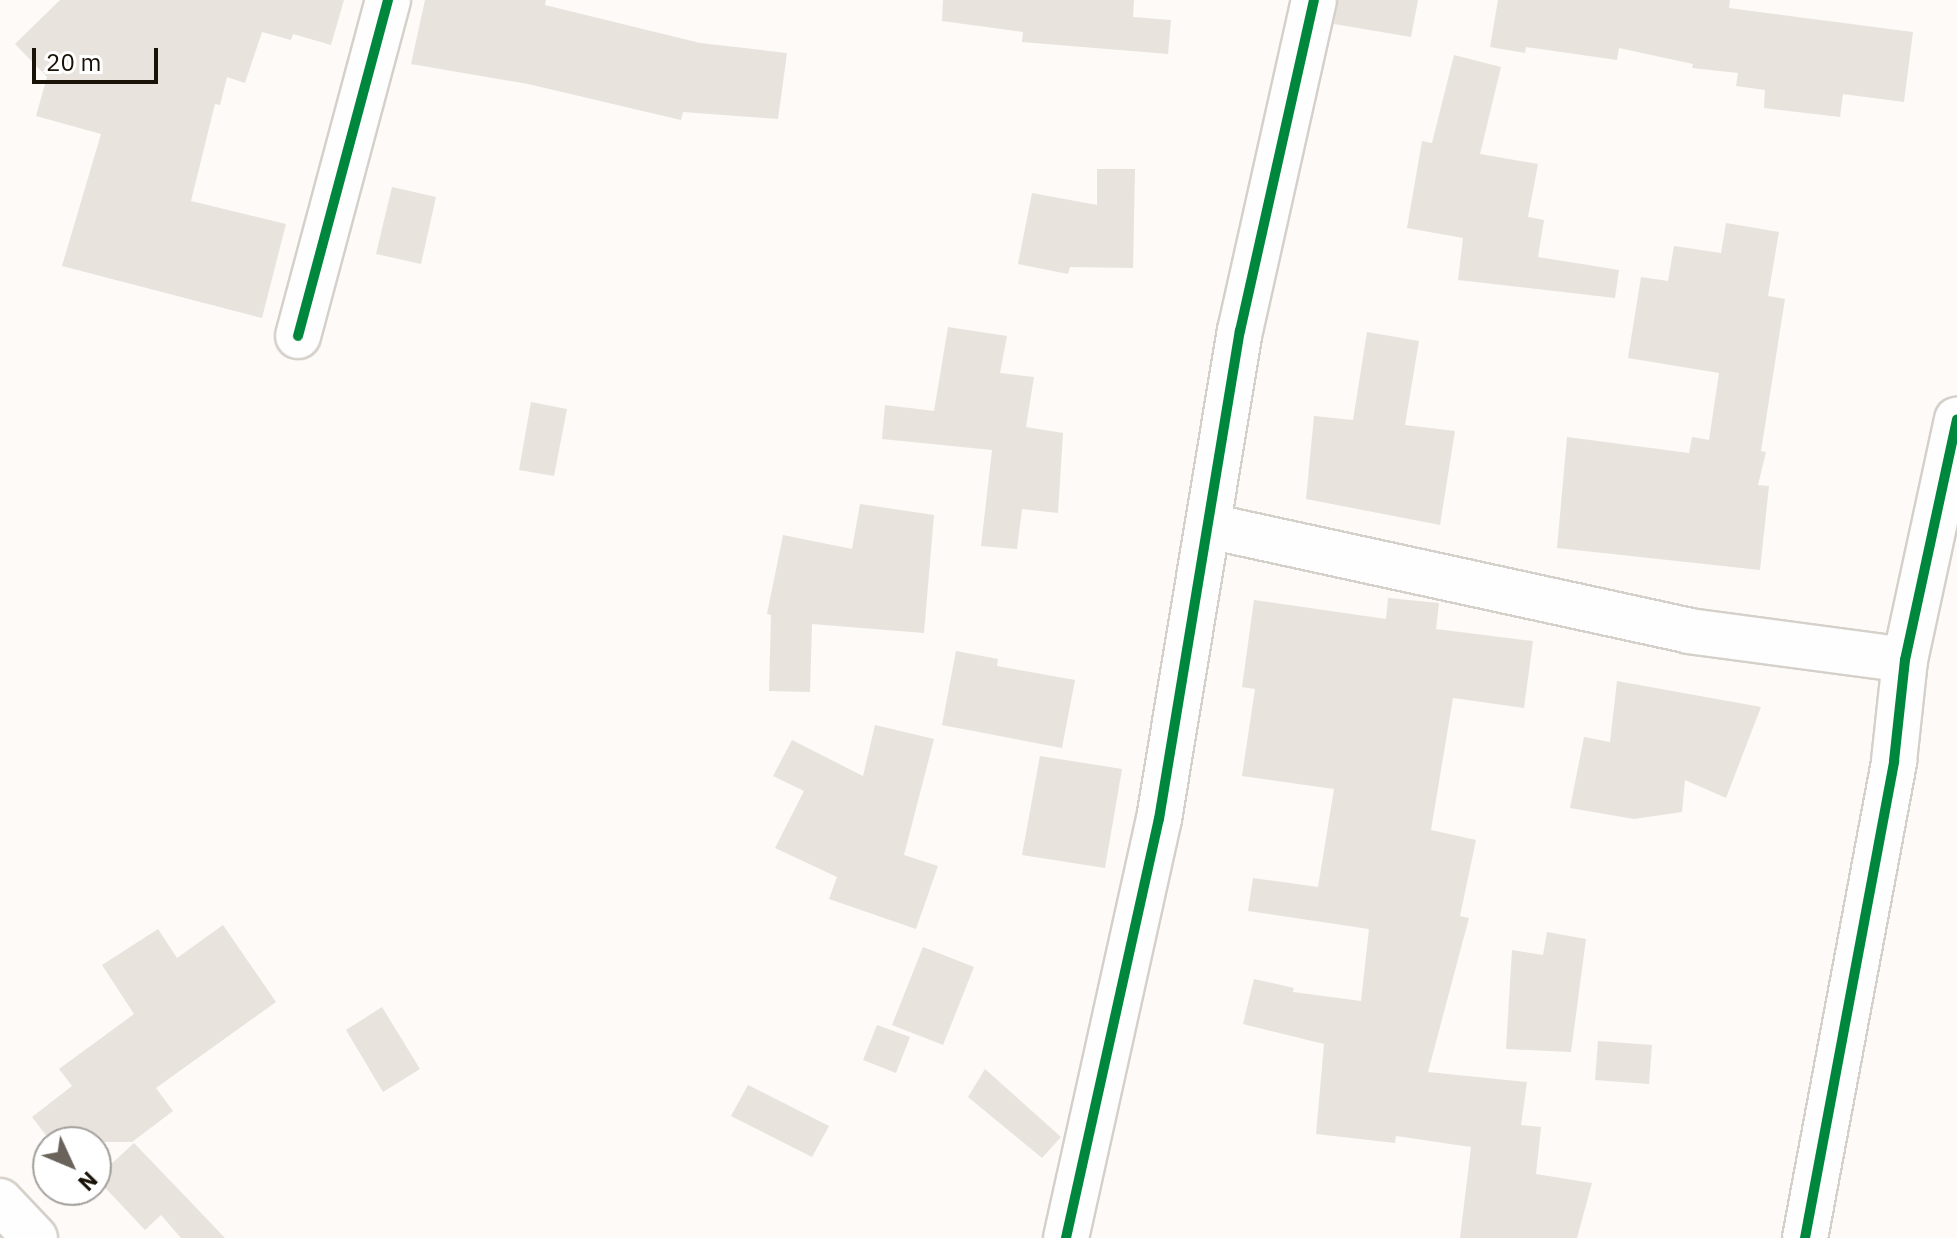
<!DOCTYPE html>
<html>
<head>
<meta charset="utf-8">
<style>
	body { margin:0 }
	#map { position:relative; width:1957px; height:1238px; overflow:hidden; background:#fdfaf7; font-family:"IBM Plex Sans",sans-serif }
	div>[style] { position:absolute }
	.building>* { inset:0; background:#e8e3dc }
	.roads { filter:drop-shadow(2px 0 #d5d0c9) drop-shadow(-2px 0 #d5d0c9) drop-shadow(0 2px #d5d0c9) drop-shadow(0 -2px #d5d0c9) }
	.minor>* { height:44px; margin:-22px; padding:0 22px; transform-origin:22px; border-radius:22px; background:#fffefe }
	.cycleway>* { height:10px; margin:-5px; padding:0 5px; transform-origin:5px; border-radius:5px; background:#00873e }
	span { translate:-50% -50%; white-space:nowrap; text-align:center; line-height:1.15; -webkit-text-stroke:6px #fff; paint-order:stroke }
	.north { position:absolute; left:32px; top:1126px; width:80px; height:80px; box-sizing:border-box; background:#fff; border:2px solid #a3a09c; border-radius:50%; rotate:134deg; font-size:22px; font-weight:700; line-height:32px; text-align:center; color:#191207 }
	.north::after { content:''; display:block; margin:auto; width:28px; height:36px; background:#69635b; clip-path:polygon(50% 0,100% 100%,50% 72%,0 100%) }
	.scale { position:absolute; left:32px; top:48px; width:126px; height:36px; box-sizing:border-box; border:4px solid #191207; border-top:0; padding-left:10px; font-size:24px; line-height:28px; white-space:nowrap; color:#191207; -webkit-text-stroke:6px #fff; paint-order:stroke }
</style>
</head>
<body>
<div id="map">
	<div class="building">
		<div style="clip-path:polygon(60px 0,344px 0,331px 45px,293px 34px,291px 40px,262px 32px,245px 83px,227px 77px,220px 105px,215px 104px,191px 201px,286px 224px,262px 318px,62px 266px,101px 134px,36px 116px,47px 77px,15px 44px)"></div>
		<div style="clip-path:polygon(425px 0,546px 0,545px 5px,700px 43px,787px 53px,778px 119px,683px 112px,681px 120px,528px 84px,411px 64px)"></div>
		<div style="clip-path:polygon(943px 0,1134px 0,1133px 17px,1171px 20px,1168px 54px,1022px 42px,1023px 32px,942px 21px)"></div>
		<div style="clip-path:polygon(1338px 0,1418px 0,1411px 37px,1334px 24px)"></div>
		<div style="clip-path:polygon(1498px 0,1730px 0,1729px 8px,1913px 32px,1904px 102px,1843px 94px,1840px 117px,1764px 108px,1765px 90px,1736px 86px,1738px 73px,1692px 68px,1693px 64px,1619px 48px,1617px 60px,1526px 47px,1525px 53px,1490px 47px)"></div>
		<div style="clip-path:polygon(1454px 55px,1501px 67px,1480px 154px,1538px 164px,1528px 217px,1544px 220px,1538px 257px,1619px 270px,1615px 298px,1458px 280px,1463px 238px,1407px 228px,1422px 141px,1432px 143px)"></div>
		<div style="clip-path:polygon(1097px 169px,1135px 169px,1133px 268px,1070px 267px,1068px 274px,1018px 264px,1032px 193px,1097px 205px)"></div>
		<div style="clip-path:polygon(392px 187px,436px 197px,421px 264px,376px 254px)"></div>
		<div style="clip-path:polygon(1726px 223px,1779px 232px,1768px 296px,1785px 299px,1761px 451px,1766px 452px,1758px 485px,1769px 486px,1760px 570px,1557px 548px,1567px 437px,1689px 453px,1692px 437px,1709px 440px,1719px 373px,1628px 358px,1641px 277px,1668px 281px,1674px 246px,1721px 253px)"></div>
		<div style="clip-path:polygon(948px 327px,1007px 336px,1000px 373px,1034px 377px,1026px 427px,1063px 433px,1058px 513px,1022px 509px,1017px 549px,981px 546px,992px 450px,882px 439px,885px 405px,934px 411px)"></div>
		<div style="clip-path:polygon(1367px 332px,1419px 341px,1405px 425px,1455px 431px,1440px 525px,1306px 499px,1314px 416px,1353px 420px)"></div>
		<div style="clip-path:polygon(531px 402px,567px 409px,554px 476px,519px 470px)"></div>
		<div style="clip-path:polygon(860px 504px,934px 515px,924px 633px,812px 624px,810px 692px,769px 691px,771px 615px,767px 614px,783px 535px,852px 549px)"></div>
		<div style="clip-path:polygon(1388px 598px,1439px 603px,1436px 629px,1533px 641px,1524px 708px,1453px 698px,1431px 830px,1476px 840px,1460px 916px,1469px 918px,1428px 1072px,1527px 1082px,1521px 1125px,1541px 1127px,1536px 1174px,1592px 1183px,1577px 1238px,1460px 1238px,1471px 1147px,1396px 1136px,1395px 1143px,1316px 1134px,1324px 1044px,1243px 1024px,1254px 979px,1294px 988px,1293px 992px,1361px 1001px,1369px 929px,1248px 911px,1253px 878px,1318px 887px,1334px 789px,1242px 776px,1255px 689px,1242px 687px,1254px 600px,1386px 619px)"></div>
		<div style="clip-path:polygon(956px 651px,998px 659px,997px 666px,1075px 680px,1062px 748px,942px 725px)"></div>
		<div style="clip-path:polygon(1617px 681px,1761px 707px,1726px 798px,1685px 780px,1682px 812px,1634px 819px,1570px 808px,1584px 737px,1610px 742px)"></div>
		<div style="clip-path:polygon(875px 725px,934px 739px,904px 855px,938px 866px,916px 929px,829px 899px,837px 877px,775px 848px,804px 791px,773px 776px,792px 740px,863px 776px)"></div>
		<div style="clip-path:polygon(1040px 756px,1122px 769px,1105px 868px,1022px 855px)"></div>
		<div style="clip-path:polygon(223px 925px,276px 1002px,156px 1088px,173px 1111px,132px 1142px,51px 1142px,32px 1117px,72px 1086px,59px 1069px,134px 1014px,102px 965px,158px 929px,177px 958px)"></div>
		<div style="clip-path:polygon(1547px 932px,1586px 939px,1571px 1052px,1506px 1049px,1512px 950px,1543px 955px)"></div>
		<div style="clip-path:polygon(923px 947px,974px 967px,943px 1045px,892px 1025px)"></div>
		<div style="clip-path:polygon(382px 1007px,420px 1069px,383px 1092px,346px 1030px)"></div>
		<div style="clip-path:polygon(877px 1025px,910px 1037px,896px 1073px,863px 1060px)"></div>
		<div style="clip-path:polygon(1598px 1041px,1652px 1045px,1649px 1084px,1595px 1080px)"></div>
		<div style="clip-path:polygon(985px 1069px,1061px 1137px,1042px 1158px,968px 1097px)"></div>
		<div style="clip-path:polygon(748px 1085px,829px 1126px,812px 1157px,731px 1116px)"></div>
		<div style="clip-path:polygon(134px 1143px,183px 1194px,225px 1238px,181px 1238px,161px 1215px,145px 1230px,96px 1178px)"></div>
	</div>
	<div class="roads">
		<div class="minor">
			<div style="left:298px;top:336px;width:348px;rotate:-75deg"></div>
			<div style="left:1209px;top:526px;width:491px;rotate:12.3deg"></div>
			<div style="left:1689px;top:631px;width:218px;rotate:7.6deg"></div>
			<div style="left:0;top:1201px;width:51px;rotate:46.6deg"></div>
			<div style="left:1066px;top:1238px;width:429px;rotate:-77.5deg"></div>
			<div style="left:1159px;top:819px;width:495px;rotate:-80.6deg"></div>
			<div style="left:1240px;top:331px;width:339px;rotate:-77.4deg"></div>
			<div style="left:1805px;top:1238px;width:485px;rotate:-79.4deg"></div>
			<div style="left:1894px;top:761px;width:102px;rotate:-83.8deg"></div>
			<div style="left:1905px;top:660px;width:246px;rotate:-77.8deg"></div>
		</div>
	</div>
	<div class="cycleway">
		<div style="left:298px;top:336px;width:348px;rotate:-75deg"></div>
		<div style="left:1066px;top:1238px;width:429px;rotate:-77.5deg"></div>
		<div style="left:1159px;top:819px;width:495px;rotate:-80.6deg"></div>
		<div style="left:1240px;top:331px;width:339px;rotate:-77.4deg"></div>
		<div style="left:1805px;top:1238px;width:485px;rotate:-79.4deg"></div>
		<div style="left:1894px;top:761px;width:102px;rotate:-83.8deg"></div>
		<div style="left:1905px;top:660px;width:246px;rotate:-77.8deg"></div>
	</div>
	<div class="north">N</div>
	<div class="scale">20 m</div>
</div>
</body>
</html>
